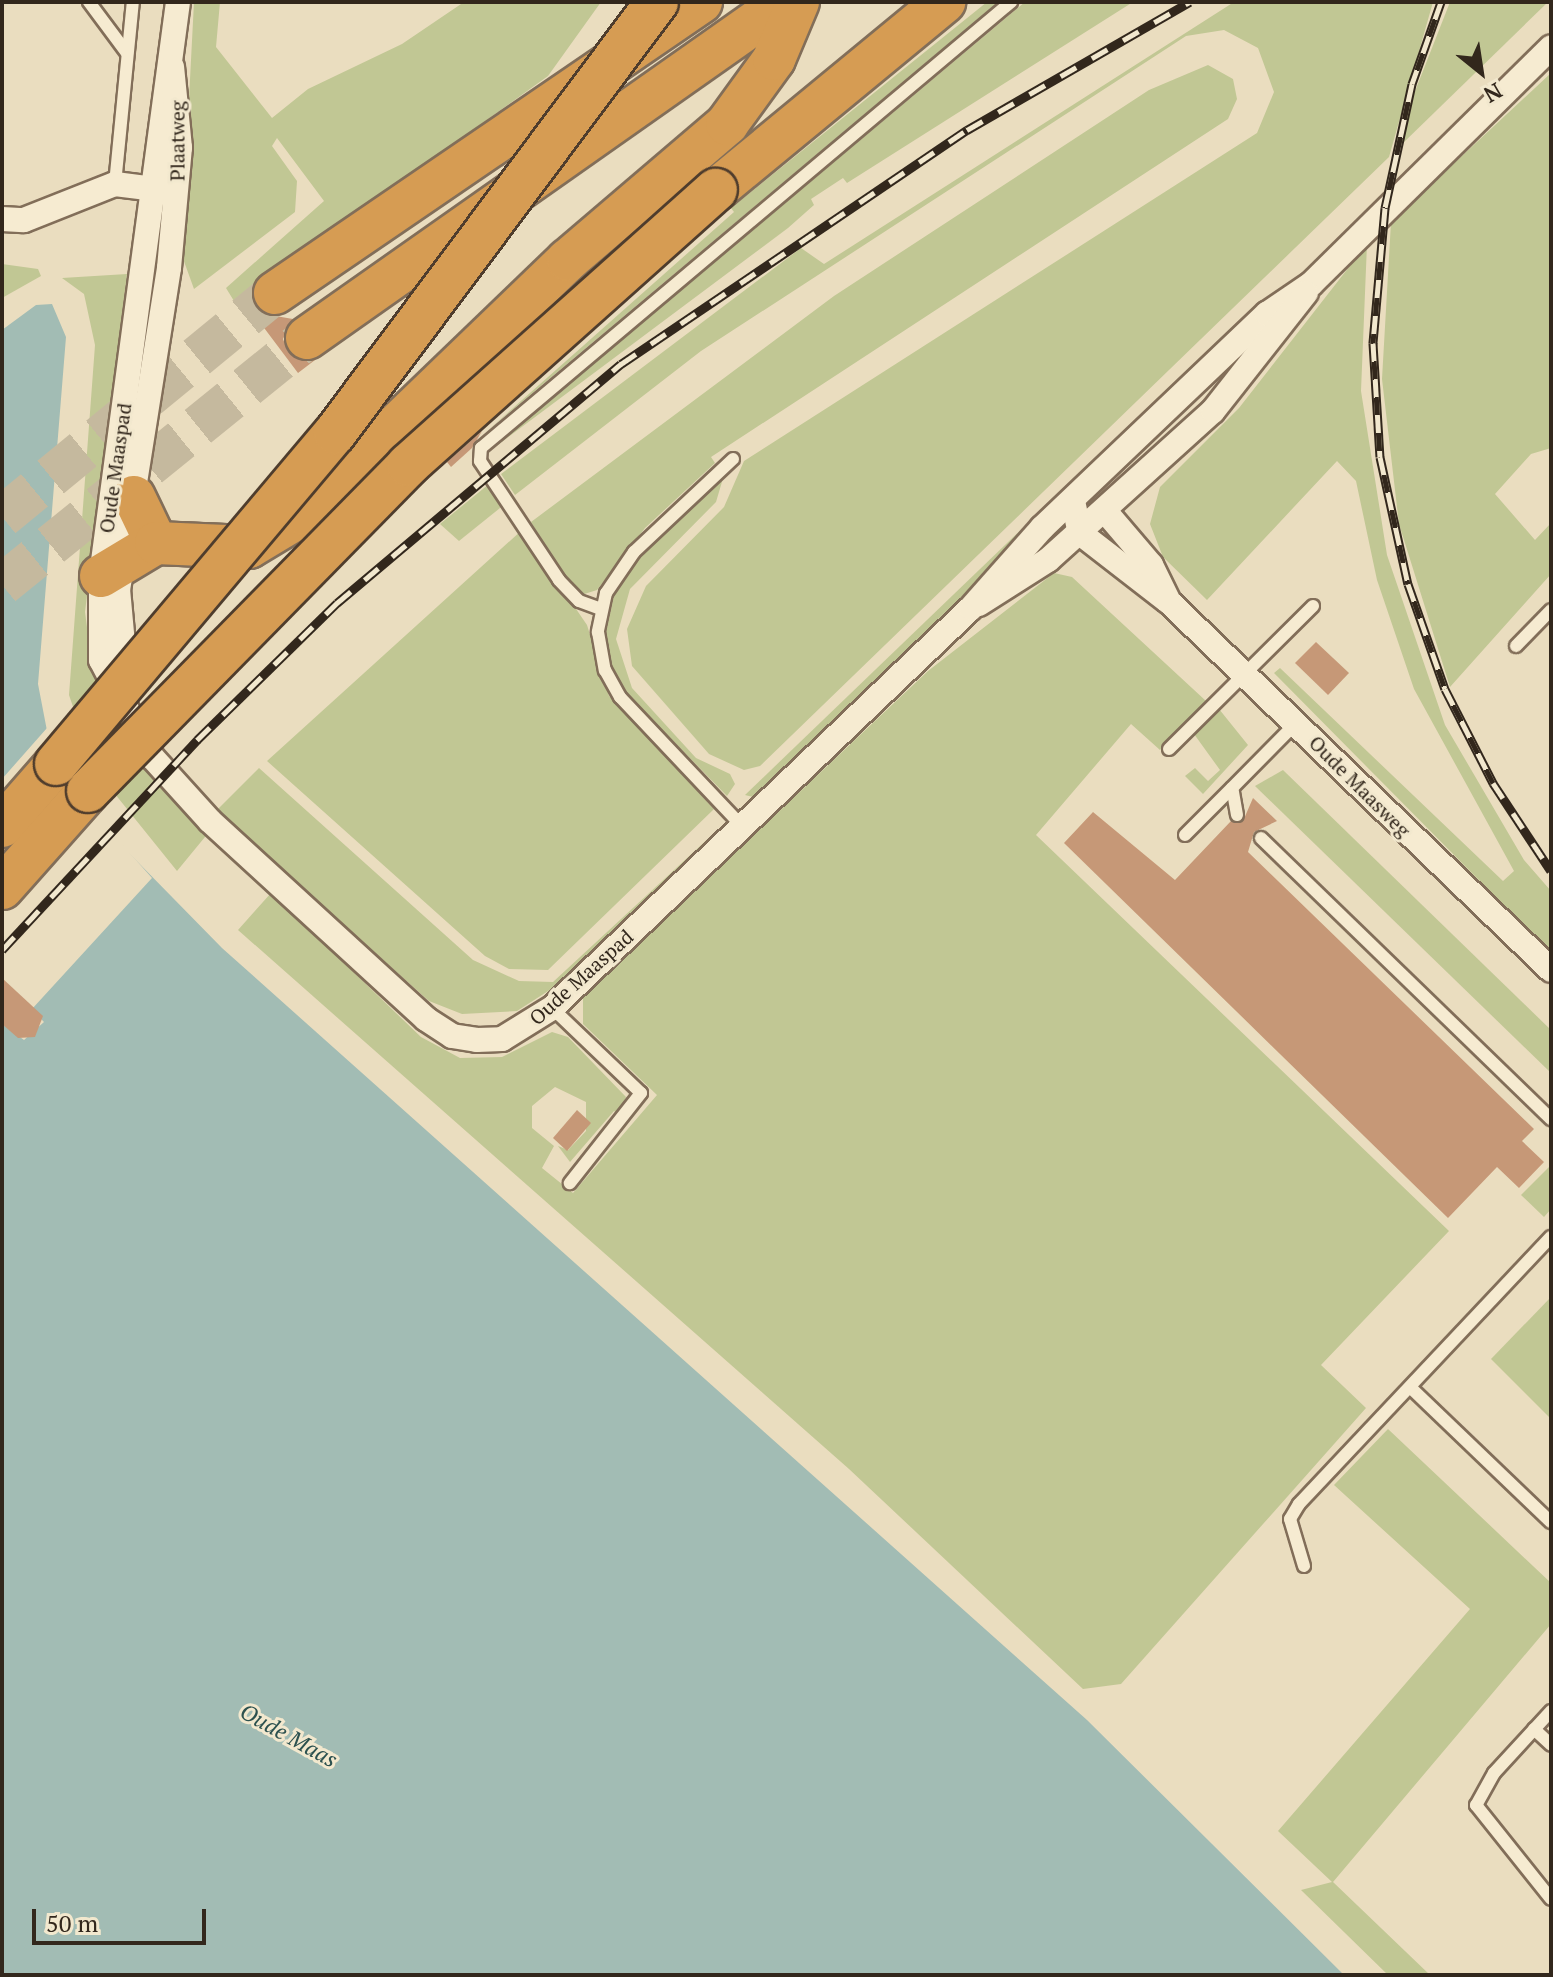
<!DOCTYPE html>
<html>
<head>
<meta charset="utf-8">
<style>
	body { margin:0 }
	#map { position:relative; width:1553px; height:1977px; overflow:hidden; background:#eaddbf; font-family:"PT Serif",serif }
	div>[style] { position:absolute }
	.green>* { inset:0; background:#c1c794 }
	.water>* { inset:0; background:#a2bcb4 }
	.pier>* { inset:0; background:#eaddbf }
	.building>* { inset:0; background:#c69877 }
	.motorway-tunnel>* { height:42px; margin-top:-21px; transform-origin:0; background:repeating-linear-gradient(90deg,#c5b99e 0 42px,transparent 0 63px) }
	.roads { filter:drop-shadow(2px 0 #826e59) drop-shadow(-2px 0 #826e59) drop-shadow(0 2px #826e59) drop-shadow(0 -2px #826e59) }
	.service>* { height:12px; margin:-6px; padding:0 6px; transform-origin:6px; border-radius:6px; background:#f6ebd1 }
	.minor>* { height:24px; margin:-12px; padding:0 12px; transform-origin:12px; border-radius:12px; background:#f6ebd1 }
	.motorway>* { height:42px; margin:-21px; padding:0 21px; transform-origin:21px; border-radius:21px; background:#d69c53 }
	.rail>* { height:9px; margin-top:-4.5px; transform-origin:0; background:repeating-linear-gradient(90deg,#f2e8ce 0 18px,#32271c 0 36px); box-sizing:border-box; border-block:2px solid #32271c }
	.bridges { filter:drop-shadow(2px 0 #4f3d2d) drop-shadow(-2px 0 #4f3d2d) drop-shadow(0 2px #4f3d2d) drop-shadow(0 -2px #4f3d2d) }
	.motorway-bridge>* { height:42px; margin:-21px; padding:0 21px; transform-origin:21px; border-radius:21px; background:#d69c53 }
	span { translate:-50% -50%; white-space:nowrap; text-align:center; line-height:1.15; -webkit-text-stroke:6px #f2e8ce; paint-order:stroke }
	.street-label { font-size:20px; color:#32271c }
	.water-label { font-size:22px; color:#2c514f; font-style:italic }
	.frame { position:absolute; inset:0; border:4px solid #32271c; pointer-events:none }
	.north { position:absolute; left:1441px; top:32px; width:80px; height:80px; -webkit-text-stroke:6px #f2e8ce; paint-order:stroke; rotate:150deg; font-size:22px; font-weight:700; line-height:32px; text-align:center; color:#32271c }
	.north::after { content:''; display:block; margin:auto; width:28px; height:36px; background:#32271c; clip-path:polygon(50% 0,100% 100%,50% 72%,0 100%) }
	.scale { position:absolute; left:32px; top:1909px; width:174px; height:36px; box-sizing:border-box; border:4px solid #32271c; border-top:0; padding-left:10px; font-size:24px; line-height:28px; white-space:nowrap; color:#32271c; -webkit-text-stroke:6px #f2e8ce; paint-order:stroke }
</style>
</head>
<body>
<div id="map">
	<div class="green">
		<div style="clip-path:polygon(194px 2px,220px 2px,216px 47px,272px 118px,308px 89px,402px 44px,464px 2px,601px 2px,548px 76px,234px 301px,226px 288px,324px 201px,277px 138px,272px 146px,297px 181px,295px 212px,194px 289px,181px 253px)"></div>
		<div style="clip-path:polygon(987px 2px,998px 2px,486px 432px,734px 212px,731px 208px)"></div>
		<div style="clip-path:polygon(1025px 2px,1133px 2px,847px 183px,843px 178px,811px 199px,814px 205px,788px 228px,487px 453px)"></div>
		<div style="clip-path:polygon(1234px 2px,1433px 2px,1389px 157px,760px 766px,744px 770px,709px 754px,632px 666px,627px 629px,646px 586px,724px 507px,744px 461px,1257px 133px,1274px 92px,1258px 48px,1224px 30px,1186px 36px,701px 351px,515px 495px,501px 474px,801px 248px,824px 264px)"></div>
		<div style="clip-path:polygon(1450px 2px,1548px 2px,1401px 145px,1410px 104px)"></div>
		<div style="clip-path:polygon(1208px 65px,1233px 79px,1237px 99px,1228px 119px,711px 457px,715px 463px,645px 528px,597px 590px,581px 595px,571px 587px,531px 522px,834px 296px,1149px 90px)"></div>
		<div style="clip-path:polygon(1551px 73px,1551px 448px,1531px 454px,1495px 494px,1535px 540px,1551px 523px,1551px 574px,1450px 687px,1399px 524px,1382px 379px,1391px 222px)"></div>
		<div style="clip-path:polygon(1367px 244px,1361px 391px,1387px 555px,1445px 725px,1524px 860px,1551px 891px,1551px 953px,1274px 673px,1280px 668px,1503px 881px,1514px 871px,1414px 689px,1377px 580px,1356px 481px,1337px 461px,1207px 600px,1163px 557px,1150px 524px,1160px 487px,1239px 408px)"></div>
		<div style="clip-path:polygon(2px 264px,38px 269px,41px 276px,2px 298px)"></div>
		<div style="clip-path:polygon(127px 274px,85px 612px,92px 665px,214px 826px,177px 871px,94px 768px,69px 695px,95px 345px,84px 294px,62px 278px)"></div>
		<div style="clip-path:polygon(724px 475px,716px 502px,630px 589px,616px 639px,632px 688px,696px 758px,730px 774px,735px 784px,727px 796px,626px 693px,611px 668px,606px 632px,614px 595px,636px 562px)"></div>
		<div style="clip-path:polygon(489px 484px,505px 504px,459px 541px,440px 524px)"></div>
		<div style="clip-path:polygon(1028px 523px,1033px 528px,753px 797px,745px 795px)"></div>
		<div style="clip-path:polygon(522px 530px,587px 625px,609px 696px,714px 809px,548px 970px,509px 969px,485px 956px,267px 761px)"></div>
		<div style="clip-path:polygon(1054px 573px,1072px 577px,1206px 701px,1160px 750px,1131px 724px,1036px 835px,1449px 1231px,1321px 1365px,1366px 1408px,1121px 1684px,1083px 1689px,849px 1469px,238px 930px,271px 893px,421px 1037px,460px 1058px,502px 1057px,552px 1032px,568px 1037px,626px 1097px,619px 1115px,614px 1111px,570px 1162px,558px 1146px,568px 1150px,586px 1131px,586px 1102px,555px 1087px,532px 1106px,532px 1128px,554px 1146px,542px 1168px,573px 1193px,657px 1095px,583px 1024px,583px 996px,928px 671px)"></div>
		<div style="clip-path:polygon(1219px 709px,1248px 745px,1203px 794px,1185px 776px,1195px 768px,1208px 781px,1220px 770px,1194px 734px)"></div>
		<div style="clip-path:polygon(259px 768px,473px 960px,519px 981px,553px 982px,714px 833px,556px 986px,517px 1011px,462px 1014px,429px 1001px,216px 811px)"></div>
		<div style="clip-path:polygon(1283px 770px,1551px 1030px,1551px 1073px,1255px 786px)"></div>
		<div style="clip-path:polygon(1551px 1165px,1551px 1209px,1544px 1217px,1521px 1195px)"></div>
		<div style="clip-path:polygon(1551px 1297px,1551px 1419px,1491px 1359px)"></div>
		<div style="clip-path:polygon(1388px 1429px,1551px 1583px,1551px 1624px,1333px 1882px,1430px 1975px,1388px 1975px,1301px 1890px,1332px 1882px,1278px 1831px,1470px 1609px,1334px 1485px)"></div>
	</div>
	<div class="water">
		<div style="clip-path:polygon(52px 304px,66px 337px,38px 684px,53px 762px,74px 797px,222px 948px,1087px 1720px,1344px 1975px,2px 1975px,2px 1024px,24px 1040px,44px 1022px,2px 978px,2px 330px,36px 305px)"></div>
	</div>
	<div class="pier">
		<div style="clip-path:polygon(47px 728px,77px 794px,152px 878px,32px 1009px,2px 983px,2px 779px)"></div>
	</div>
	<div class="building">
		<div style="clip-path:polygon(253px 286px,264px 314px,293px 319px,283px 339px,288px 352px,315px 360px,298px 373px,240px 296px)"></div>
		<div style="clip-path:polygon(482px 431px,472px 448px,451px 467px,447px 462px)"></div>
		<div style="clip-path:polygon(1316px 642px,1349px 673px,1328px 695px,1295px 663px)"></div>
		<div style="clip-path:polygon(1253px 798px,1277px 821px,1254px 832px,1248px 852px,1534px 1129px,1522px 1141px,1544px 1162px,1519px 1188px,1497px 1167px,1448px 1218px,1064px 843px,1093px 812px,1175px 880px,1231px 821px,1243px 821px)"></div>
		<div style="clip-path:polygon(2px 978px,43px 1016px,35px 1037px,18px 1038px,2px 1024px)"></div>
		<div style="clip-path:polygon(577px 1110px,591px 1123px,567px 1151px,553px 1138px)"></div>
	</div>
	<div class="motorway-tunnel">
		<div style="left:2px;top:517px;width:353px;rotate:-39.4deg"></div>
		<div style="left:2px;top:585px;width:392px;rotate:-39deg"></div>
	</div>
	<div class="roads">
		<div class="service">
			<div style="left:89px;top:2px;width:64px;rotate:53.3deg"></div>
			<div style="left:115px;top:184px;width:183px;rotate:-84.4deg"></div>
			<div style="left:733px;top:459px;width:136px;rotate:136.8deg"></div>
			<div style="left:634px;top:552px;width:50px;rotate:124.3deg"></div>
			<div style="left:606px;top:593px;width:40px;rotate:102deg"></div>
			<div style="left:598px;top:632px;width:39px;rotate:80deg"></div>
			<div style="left:605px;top:670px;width:31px;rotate:61deg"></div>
			<div style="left:620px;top:697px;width:178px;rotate:46.6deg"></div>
			<div style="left:601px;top:609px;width:23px;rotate:-160deg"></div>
			<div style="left:579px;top:601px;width:29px;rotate:-134deg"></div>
			<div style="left:559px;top:580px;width:143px;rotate:-123.6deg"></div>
			<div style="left:480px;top:461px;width:13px;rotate:-86deg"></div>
			<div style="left:481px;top:448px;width:693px;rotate:-40.08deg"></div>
			<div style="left:1516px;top:646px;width:50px;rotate:-45.8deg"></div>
			<div style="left:1169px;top:749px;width:203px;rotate:-44.8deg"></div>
			<div style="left:1237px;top:815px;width:27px;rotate:-100deg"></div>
			<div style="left:1232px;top:788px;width:91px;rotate:-45.4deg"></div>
			<div style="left:1185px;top:835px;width:66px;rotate:-45deg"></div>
			<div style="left:1261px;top:838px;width:404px;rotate:44.1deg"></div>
			<div style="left:552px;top:1008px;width:123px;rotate:43.7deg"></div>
			<div style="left:641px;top:1093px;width:115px;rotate:128.3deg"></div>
			<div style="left:1410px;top:1387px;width:195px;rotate:43.8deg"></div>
			<div style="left:1304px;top:1566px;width:49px;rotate:-106.6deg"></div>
			<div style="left:1290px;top:1519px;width:17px;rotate:-59deg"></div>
			<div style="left:1299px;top:1504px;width:367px;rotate:-46.7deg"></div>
			<div style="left:1551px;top:1711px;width:84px;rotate:132.6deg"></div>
			<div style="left:1494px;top:1773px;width:37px;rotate:119deg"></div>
			<div style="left:1476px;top:1805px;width:120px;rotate:51.4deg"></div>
			<div style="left:1534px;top:1729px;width:23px;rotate:43deg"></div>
		</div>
		<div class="minor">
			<div style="left:178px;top:2px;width:579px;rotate:97.64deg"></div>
			<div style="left:101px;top:576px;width:84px;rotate:90deg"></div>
			<div style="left:101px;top:660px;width:110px;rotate:62.3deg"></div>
			<div style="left:152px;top:757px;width:86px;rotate:47.8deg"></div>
			<div style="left:210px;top:821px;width:293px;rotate:42.5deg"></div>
			<div style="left:426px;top:1019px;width:31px;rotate:33deg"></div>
			<div style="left:452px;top:1036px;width:25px;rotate:9deg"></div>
			<div style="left:477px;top:1040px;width:25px;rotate:-2deg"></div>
			<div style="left:502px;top:1039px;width:59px;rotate:-31.8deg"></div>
			<div style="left:552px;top:1008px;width:579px;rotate:-43.67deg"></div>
			<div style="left:971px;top:608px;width:107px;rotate:-48.4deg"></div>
			<div style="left:1042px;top:528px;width:311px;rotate:-43.6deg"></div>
			<div style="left:1267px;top:314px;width:53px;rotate:-34.3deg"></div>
			<div style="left:1311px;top:284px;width:337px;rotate:-44.6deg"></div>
			<div style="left:2px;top:219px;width:22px;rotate:3deg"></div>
			<div style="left:24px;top:220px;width:98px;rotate:-21.6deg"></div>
			<div style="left:115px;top:184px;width:47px;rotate:7.3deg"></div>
			<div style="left:1073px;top:501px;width:33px;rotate:78deg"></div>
			<div style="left:1080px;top:533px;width:113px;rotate:37.8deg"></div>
			<div style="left:1169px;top:602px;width:530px;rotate:43.93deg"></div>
			<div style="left:1105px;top:511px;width:71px;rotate:49.6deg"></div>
			<div style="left:1151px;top:565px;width:39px;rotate:64deg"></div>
			<div style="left:979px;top:604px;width:82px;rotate:-32.5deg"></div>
			<div style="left:1048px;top:560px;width:222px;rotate:-42.1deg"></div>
			<div style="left:1213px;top:411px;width:150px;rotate:-51.8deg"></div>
			<div style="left:127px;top:688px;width:98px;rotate:-95.2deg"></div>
			<div style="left:118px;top:590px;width:326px;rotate:-81deg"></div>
			<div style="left:169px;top:268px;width:121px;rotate:-84.8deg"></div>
			<div style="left:180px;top:148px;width:81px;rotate:-95.6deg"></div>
		</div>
		<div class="motorway">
			<div style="left:716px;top:190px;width:296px;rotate:-39.5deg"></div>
			<div style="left:275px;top:293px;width:516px;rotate:-34.34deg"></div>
			<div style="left:307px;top:338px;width:583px;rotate:-35.16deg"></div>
			<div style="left:134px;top:497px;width:51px;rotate:64.4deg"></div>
			<div style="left:101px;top:576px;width:64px;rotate:-31deg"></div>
			<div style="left:156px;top:543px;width:93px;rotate:2.5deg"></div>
			<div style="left:249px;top:547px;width:64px;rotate:-31deg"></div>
			<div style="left:304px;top:514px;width:366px;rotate:-43.9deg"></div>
			<div style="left:568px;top:260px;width:209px;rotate:-40.5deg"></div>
			<div style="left:727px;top:124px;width:80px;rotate:-54.1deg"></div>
			<div style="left:774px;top:59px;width:62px;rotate:-67.2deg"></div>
			<div style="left:2px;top:826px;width:82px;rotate:-48.9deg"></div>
			<div style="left:2px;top:888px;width:130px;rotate:-48.4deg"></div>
		</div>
	</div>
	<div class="rail">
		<div style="left:1441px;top:2px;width:87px;rotate:109.5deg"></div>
		<div style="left:1412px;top:84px;width:127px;rotate:102.3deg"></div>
		<div style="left:1385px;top:208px;width:136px;rotate:95.1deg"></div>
		<div style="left:1373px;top:343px;width:114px;rotate:86.5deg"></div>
		<div style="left:1380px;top:457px;width:130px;rotate:77.6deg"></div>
		<div style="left:1408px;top:584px;width:111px;rotate:70.6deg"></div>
		<div style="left:1445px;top:689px;width:106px;rotate:62.9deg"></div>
		<div style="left:1493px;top:783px;width:105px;rotate:56.6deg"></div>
		<div style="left:2px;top:950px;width:287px;rotate:-47.1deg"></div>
		<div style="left:197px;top:740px;width:196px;rotate:-44.4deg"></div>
		<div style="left:337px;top:603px;width:371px;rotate:-40.1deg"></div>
		<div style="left:621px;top:364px;width:418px;rotate:-34.1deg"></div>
		<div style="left:967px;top:130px;width:257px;rotate:-29.9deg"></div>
	</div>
	<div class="bridges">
		<div class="motorway-bridge">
			<div style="left:56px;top:764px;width:433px;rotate:-49.9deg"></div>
			<div style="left:335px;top:433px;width:538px;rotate:-53.24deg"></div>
			<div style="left:88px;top:791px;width:457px;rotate:-45.5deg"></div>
			<div style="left:408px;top:465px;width:413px;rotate:-41.8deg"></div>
		</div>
	</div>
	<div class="street-label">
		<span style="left:177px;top:141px;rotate:-90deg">Plaatweg</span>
		<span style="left:115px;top:468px;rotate:-82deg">Oude Maaspad</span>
		<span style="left:1360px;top:786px;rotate:45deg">Oude Maasweg</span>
		<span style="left:581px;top:977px;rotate:-42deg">Oude Maaspad</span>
	</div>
	<div class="water-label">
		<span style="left:289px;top:1735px;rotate:29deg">Oude Maas</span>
	</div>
	<div class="frame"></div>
	<div class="north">N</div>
	<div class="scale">50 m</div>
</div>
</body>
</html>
